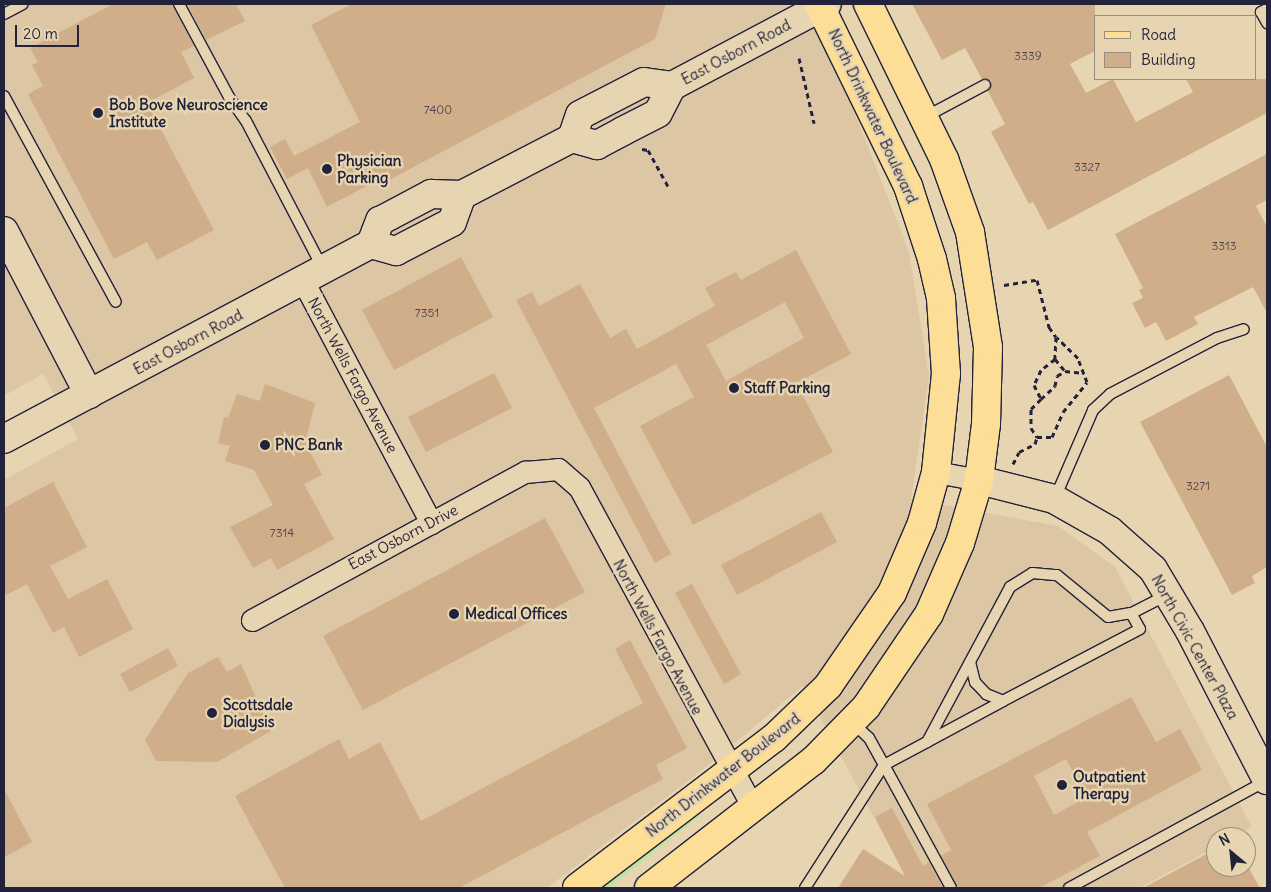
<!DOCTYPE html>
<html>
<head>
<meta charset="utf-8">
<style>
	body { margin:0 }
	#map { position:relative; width:1271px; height:892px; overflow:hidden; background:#e7d5b2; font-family:Delius,sans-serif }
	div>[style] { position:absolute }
	.built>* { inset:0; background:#dcc6a4 }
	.green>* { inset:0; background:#bee5a0 }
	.building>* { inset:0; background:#d0ae8a }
	.path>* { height:3px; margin-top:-1.5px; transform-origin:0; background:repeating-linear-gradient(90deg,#22223b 0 5px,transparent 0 9px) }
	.roads { filter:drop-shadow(1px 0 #22223b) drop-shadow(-1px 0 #22223b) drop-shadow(0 1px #22223b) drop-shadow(0 -1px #22223b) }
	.lane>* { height:10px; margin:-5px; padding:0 5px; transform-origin:5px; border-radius:5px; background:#e7d5b2 }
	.street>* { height:21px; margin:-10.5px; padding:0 10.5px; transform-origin:10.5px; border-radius:10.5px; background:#e7d5b2 }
	.secondary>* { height:28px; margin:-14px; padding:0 14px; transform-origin:14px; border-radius:14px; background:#e7d5b2 }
	.primary>* { height:28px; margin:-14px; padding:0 14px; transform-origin:14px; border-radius:14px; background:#fdde96 }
	.dots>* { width:14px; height:14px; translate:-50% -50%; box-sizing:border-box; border:2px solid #e7d5b2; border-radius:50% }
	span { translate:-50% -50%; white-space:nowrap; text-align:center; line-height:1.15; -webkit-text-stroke:5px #e7d5b2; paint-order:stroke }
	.number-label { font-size:12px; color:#4e454f }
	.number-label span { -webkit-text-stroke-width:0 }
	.street-label { font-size:15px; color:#22223b }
	.poi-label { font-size:15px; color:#22223b; font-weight:700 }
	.left { translate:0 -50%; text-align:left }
	.frame { position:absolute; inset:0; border:5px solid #22223b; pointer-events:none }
	.legend { position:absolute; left:1094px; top:15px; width:162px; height:65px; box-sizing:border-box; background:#e7d5b2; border:1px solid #988d82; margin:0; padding:6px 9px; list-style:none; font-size:15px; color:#22223b }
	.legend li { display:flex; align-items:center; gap:10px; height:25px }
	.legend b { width:25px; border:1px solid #988d82 }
	.north { position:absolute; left:1206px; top:827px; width:50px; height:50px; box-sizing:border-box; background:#e7d5b2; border:1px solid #988d82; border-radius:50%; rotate:332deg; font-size:14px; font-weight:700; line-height:20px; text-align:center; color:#22223b }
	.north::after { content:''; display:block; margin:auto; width:18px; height:22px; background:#22223b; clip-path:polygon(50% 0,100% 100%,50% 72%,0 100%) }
	.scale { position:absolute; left:15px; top:25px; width:64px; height:22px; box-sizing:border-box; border:2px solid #22223b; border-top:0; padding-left:6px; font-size:15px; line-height:18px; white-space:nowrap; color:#22223b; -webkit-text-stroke:4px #e7d5b2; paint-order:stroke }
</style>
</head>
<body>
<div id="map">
	<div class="built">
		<div style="clip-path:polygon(4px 4px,806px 4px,834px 60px,909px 252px,929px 377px,911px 499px,1058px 526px,1115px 567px,1252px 827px,1235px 837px,1216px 837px,1216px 847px,1139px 888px,912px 888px,803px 686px,702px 770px,547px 888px,4px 888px,4px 480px,78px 439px,43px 374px,4px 396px)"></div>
	</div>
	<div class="green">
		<div style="clip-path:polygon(701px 815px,609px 888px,596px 888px,688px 819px)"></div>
	</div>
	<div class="building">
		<div style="clip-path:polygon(113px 4px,172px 4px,194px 46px,181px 52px,194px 78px,147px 103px,214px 230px,157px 260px,147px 242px,114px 259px,28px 94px,43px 86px,32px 65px,38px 62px,30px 48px)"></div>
		<div style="clip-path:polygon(187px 4px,236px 4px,245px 21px,206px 40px)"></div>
		<div style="clip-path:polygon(352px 4px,666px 4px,655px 39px,389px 180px,387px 175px,327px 207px,308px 168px,287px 179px,270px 147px,285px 139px,294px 156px,360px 122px,311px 25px)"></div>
		<div style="clip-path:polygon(912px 4px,1095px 4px,1095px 51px,1070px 64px,1086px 93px,1113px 79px,1136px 122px,1193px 92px,1186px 79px,1267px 79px,1267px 113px,1048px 230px,1033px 202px,1029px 204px,991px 132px,1005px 124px,988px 91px,991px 81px,982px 79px,965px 48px,942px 60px)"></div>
		<div style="clip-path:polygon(1267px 154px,1267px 200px,1256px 206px,1267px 227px,1267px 313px,1253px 287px,1194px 317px,1198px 324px,1166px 341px,1156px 322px,1145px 328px,1132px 303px,1143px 298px,1139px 290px,1143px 288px,1115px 234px)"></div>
		<div style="clip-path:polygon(evenodd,796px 250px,851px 354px,796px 383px,833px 452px,693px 525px,640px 426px,694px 397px,676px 364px,594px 408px,671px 554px,655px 563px,516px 300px,532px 292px,539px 306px,580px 284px,610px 338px,626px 329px,637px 349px,715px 306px,705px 288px,736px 272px,741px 280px,796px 250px,785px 302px,804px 338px,726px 381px,706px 345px,785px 302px)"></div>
		<div style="clip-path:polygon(461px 257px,493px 317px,394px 370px,362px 310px)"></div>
		<div style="clip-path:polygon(494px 373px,512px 408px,426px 452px,408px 417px)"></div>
		<div style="clip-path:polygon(1229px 375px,1267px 447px,1267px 567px,1252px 576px,1255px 583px,1232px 595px,1140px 422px)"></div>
		<div style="clip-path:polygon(265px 384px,315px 403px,305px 442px,322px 475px,304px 484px,334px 539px,277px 570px,271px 558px,253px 568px,230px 527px,273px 505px,254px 470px,225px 461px,230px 446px,218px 443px,224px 417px,228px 418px,237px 394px,260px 401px)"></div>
		<div style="clip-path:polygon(53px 482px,87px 547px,50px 566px,68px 599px,107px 579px,133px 629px,79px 657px,64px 627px,53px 633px,27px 584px,4px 596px,4px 508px)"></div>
		<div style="clip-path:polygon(821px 512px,837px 542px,737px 595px,721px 565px)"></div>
		<div style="clip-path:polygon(545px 518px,585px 592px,363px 710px,323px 636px)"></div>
		<div style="clip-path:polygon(692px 584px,741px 674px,724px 684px,675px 593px)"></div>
		<div style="clip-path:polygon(630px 640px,687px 748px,656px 765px,663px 779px,459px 888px,285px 888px,235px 796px,339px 739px,349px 759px,380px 742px,421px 821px,643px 703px,615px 649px)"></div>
		<div style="clip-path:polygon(168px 648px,178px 666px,130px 692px,120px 674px)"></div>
		<div style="clip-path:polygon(218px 657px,227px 672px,241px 664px,271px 731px,217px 762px,156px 761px,145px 740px,188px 673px)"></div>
		<div style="clip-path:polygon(evenodd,1131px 697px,1156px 742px,1180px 729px,1202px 770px,1087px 832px,1100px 856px,1039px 888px,958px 888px,941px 856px,951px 850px,927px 804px,1131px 697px,1066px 759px,1087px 797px,1054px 815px,1034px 776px,1066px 759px)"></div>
		<div style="clip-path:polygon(4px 789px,32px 842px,4px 857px)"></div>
		<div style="clip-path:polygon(892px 808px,923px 866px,929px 862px,943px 888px,838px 888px,863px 849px,905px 876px,875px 817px)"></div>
		<div style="clip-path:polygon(1216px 849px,1216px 867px,1246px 867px,1246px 863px,1260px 888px,1143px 888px)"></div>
	</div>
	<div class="path">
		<div style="left:799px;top:58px;width:67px;rotate:77deg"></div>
		<div style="left:642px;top:149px;width:6px;rotate:9deg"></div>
		<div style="left:648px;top:150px;width:43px;rotate:61.1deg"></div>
		<div style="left:1004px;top:285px;width:33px;rotate:-9deg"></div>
		<div style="left:1037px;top:280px;width:49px;rotate:75.7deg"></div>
		<div style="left:1049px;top:327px;width:12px;rotate:55deg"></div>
		<div style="left:1055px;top:359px;width:16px;rotate:50deg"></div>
		<div style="left:1041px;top:399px;width:19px;rotate:-43deg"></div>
		<div style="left:1055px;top:386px;width:10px;rotate:-79deg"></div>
		<div style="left:1057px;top:376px;width:9px;rotate:-32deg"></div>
		<div style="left:1065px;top:371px;width:19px;rotate:6deg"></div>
		<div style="left:1013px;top:464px;width:13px;rotate:-63deg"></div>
		<div style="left:1019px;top:452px;width:18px;rotate:-27deg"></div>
		<div style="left:1035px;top:444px;width:7px;rotate:-74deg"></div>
		<div style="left:1037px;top:437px;width:15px"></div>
		<div style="left:1052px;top:437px;width:27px;rotate:-66deg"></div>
		<div style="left:1063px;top:412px;width:38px;rotate:-51deg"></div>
		<div style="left:1087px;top:382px;width:26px;rotate:-111deg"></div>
		<div style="left:1078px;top:358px;width:30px;rotate:-136deg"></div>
		<div style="left:1056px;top:337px;width:22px;rotate:93deg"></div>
		<div style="left:1055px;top:359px;width:18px;rotate:142deg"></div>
		<div style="left:1041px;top:370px;width:17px;rotate:115deg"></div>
		<div style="left:1034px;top:385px;width:16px;rotate:63deg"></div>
		<div style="left:1041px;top:399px;width:14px;rotate:135deg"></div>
		<div style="left:1031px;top:409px;width:19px;rotate:90deg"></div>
		<div style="left:1031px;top:428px;width:11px;rotate:56deg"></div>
	</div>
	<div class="roads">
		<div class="lane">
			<div style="left:179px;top:4px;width:106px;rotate:61.7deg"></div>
			<div style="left:229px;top:97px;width:29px;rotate:55deg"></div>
			<div style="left:246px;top:121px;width:167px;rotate:62.5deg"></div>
			<div style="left:1267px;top:9px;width:7px;rotate:153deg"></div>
			<div style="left:1261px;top:12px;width:13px;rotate:61deg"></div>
			<div style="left:4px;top:14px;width:21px;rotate:-28deg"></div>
			<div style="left:4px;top:96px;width:234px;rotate:61.5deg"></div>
			<div style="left:925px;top:117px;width:68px;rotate:-28.1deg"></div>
			<div style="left:1055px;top:498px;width:96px;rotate:-66.6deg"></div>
			<div style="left:1093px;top:410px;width:23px;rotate:-43deg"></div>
			<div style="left:1110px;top:394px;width:121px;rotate:-27.6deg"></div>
			<div style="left:1217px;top:338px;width:28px;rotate:-18deg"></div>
			<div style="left:1130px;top:614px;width:42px;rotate:-27.2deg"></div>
			<div style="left:970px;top:662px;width:21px;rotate:76deg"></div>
			<div style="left:975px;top:682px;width:16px;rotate:47deg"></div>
			<div style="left:986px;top:694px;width:18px;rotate:22deg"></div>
			<div style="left:927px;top:742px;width:176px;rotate:-61.8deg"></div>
			<div style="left:1010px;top:587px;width:26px;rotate:-32deg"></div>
			<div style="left:1032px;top:573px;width:25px;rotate:5deg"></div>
			<div style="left:1057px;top:575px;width:66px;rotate:39.5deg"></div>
			<div style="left:1108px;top:617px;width:23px;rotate:-10deg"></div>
			<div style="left:1131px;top:613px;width:18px;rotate:61deg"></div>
			<div style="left:1140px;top:629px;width:155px;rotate:152.3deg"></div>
			<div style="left:1003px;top:701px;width:86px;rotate:151.7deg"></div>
			<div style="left:927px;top:742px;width:49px;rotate:151.9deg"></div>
			<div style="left:884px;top:765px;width:140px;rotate:61.4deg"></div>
			<div style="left:805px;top:888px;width:146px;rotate:-57.3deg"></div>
			<div style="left:884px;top:765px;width:31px;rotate:-119deg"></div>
			<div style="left:869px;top:738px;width:22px;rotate:-137deg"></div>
			<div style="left:1069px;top:888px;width:224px;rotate:-28.5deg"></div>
		</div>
		<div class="street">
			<div style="left:303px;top:281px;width:274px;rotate:62.1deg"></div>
			<div style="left:936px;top:472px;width:44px;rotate:10.5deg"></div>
			<div style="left:252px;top:620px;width:311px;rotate:-28.5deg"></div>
			<div style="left:525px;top:472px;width:33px;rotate:-5deg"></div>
			<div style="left:558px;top:469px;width:28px;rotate:41deg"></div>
			<div style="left:579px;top:487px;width:366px;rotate:61.5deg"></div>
		</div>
		<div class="secondary">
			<div style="left:572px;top:138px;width:24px;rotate:-71deg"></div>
			<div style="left:580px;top:115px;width:72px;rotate:-27.3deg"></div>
			<div style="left:644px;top:82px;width:28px;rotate:8deg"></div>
			<div style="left:4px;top:231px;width:184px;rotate:62.5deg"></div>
			<div style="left:371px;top:244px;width:26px;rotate:16deg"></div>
			<div style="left:396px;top:251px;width:63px;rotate:-27.4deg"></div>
			<div style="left:452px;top:222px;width:29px;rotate:-70deg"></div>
			<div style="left:4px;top:439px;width:416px;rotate:-28deg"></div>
			<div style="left:371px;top:244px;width:25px;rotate:-69deg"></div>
			<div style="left:380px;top:221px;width:58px;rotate:-27.9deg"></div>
			<div style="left:431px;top:194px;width:31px;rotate:2deg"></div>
			<div style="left:462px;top:195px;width:124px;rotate:-27.4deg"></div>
			<div style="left:572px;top:138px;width:26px;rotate:16deg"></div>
			<div style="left:597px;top:145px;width:30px;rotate:-28deg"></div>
			<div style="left:623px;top:131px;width:39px;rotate:-27deg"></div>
			<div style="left:658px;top:113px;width:30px;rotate:-63deg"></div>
			<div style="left:672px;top:86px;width:175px;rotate:-27.9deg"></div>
			<div style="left:979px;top:480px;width:77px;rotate:14.2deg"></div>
			<div style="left:1054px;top:499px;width:64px;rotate:29.7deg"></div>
			<div style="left:1110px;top:531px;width:57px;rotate:41.5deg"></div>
			<div style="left:1153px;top:569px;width:72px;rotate:59.2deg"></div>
			<div style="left:1190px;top:631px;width:168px;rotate:62.7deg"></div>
		</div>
		<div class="primary">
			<div style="left:577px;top:888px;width:248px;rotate:-37.3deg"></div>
			<div style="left:774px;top:738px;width:75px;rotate:-43.9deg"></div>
			<div style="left:828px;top:686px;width:113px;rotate:-55.5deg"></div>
			<div style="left:892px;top:593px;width:76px;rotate:-66.8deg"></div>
			<div style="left:922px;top:523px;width:53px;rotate:-74.6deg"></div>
			<div style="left:936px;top:472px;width:99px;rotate:-84.2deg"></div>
			<div style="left:946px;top:374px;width:76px;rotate:-93.8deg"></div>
			<div style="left:941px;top:298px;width:40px;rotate:-103deg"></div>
			<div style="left:932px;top:259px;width:77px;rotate:-108.2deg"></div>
			<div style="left:908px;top:186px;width:203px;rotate:-116.1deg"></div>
			<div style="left:649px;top:888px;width:207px;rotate:-37.8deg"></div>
			<div style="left:813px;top:761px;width:76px;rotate:-45.5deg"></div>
			<div style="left:866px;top:707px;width:112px;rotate:-55.9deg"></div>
			<div style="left:929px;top:614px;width:77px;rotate:-66.4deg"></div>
			<div style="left:960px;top:543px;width:66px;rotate:-73.2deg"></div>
			<div style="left:979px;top:480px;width:56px;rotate:-82.9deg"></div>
			<div style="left:986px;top:424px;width:77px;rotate:-88.5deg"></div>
			<div style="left:988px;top:347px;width:116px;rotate:-98.9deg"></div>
			<div style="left:970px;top:232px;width:77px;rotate:-109.6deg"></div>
			<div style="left:944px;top:159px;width:173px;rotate:-116.1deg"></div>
		</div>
	</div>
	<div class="dots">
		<div style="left:98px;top:113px;background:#22223b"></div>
		<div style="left:327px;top:169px;background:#22223b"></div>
		<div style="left:734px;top:388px;background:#22223b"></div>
		<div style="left:265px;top:445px;background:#22223b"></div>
		<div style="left:454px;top:614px;background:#22223b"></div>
		<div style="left:212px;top:713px;background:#22223b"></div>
		<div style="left:1062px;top:785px;background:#22223b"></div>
	</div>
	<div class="number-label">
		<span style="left:1028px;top:56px">3339</span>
		<span style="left:438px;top:110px">7400</span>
		<span style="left:1087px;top:167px">3327</span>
		<span style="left:1224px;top:246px">3313</span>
		<span style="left:427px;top:313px">7351</span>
		<span style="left:1198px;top:486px">3271</span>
		<span style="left:282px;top:533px">7314</span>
	</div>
	<div class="street-label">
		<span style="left:736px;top:52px;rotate:-28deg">East Osborn Road</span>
		<span style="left:873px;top:116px;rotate:65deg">North Drinkwater Boulevard</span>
		<span style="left:188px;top:342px;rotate:-28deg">East Osborn Road</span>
		<span style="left:353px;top:375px;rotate:62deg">North Wells Fargo Avenue</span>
		<span style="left:403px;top:537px;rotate:-28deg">East Osborn Drive</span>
		<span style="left:658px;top:637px;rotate:62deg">North Wells Fargo Avenue</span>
		<span style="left:1195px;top:647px;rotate:61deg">North Civic Center Plaza</span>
		<span style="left:723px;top:775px;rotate:-38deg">North Drinkwater Boulevard</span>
	</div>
	<div class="poi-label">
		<span class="left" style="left:109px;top:113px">Bob Bove Neuroscience<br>Institute</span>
		<span class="left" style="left:337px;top:169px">Physician<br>Parking</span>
		<span class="left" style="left:744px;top:388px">Staff Parking</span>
		<span class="left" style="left:275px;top:445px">PNC Bank</span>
		<span class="left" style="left:465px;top:614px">Medical Offices</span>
		<span class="left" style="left:223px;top:713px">Scottsdale<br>Dialysis</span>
		<span class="left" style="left:1073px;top:785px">Outpatient<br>Therapy</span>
	</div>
	<div class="frame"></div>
	<ul class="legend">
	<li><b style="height:6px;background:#fdde96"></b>Road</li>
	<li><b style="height:14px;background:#d0ae8a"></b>Building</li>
	</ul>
	<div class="north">N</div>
	<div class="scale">20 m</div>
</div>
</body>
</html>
